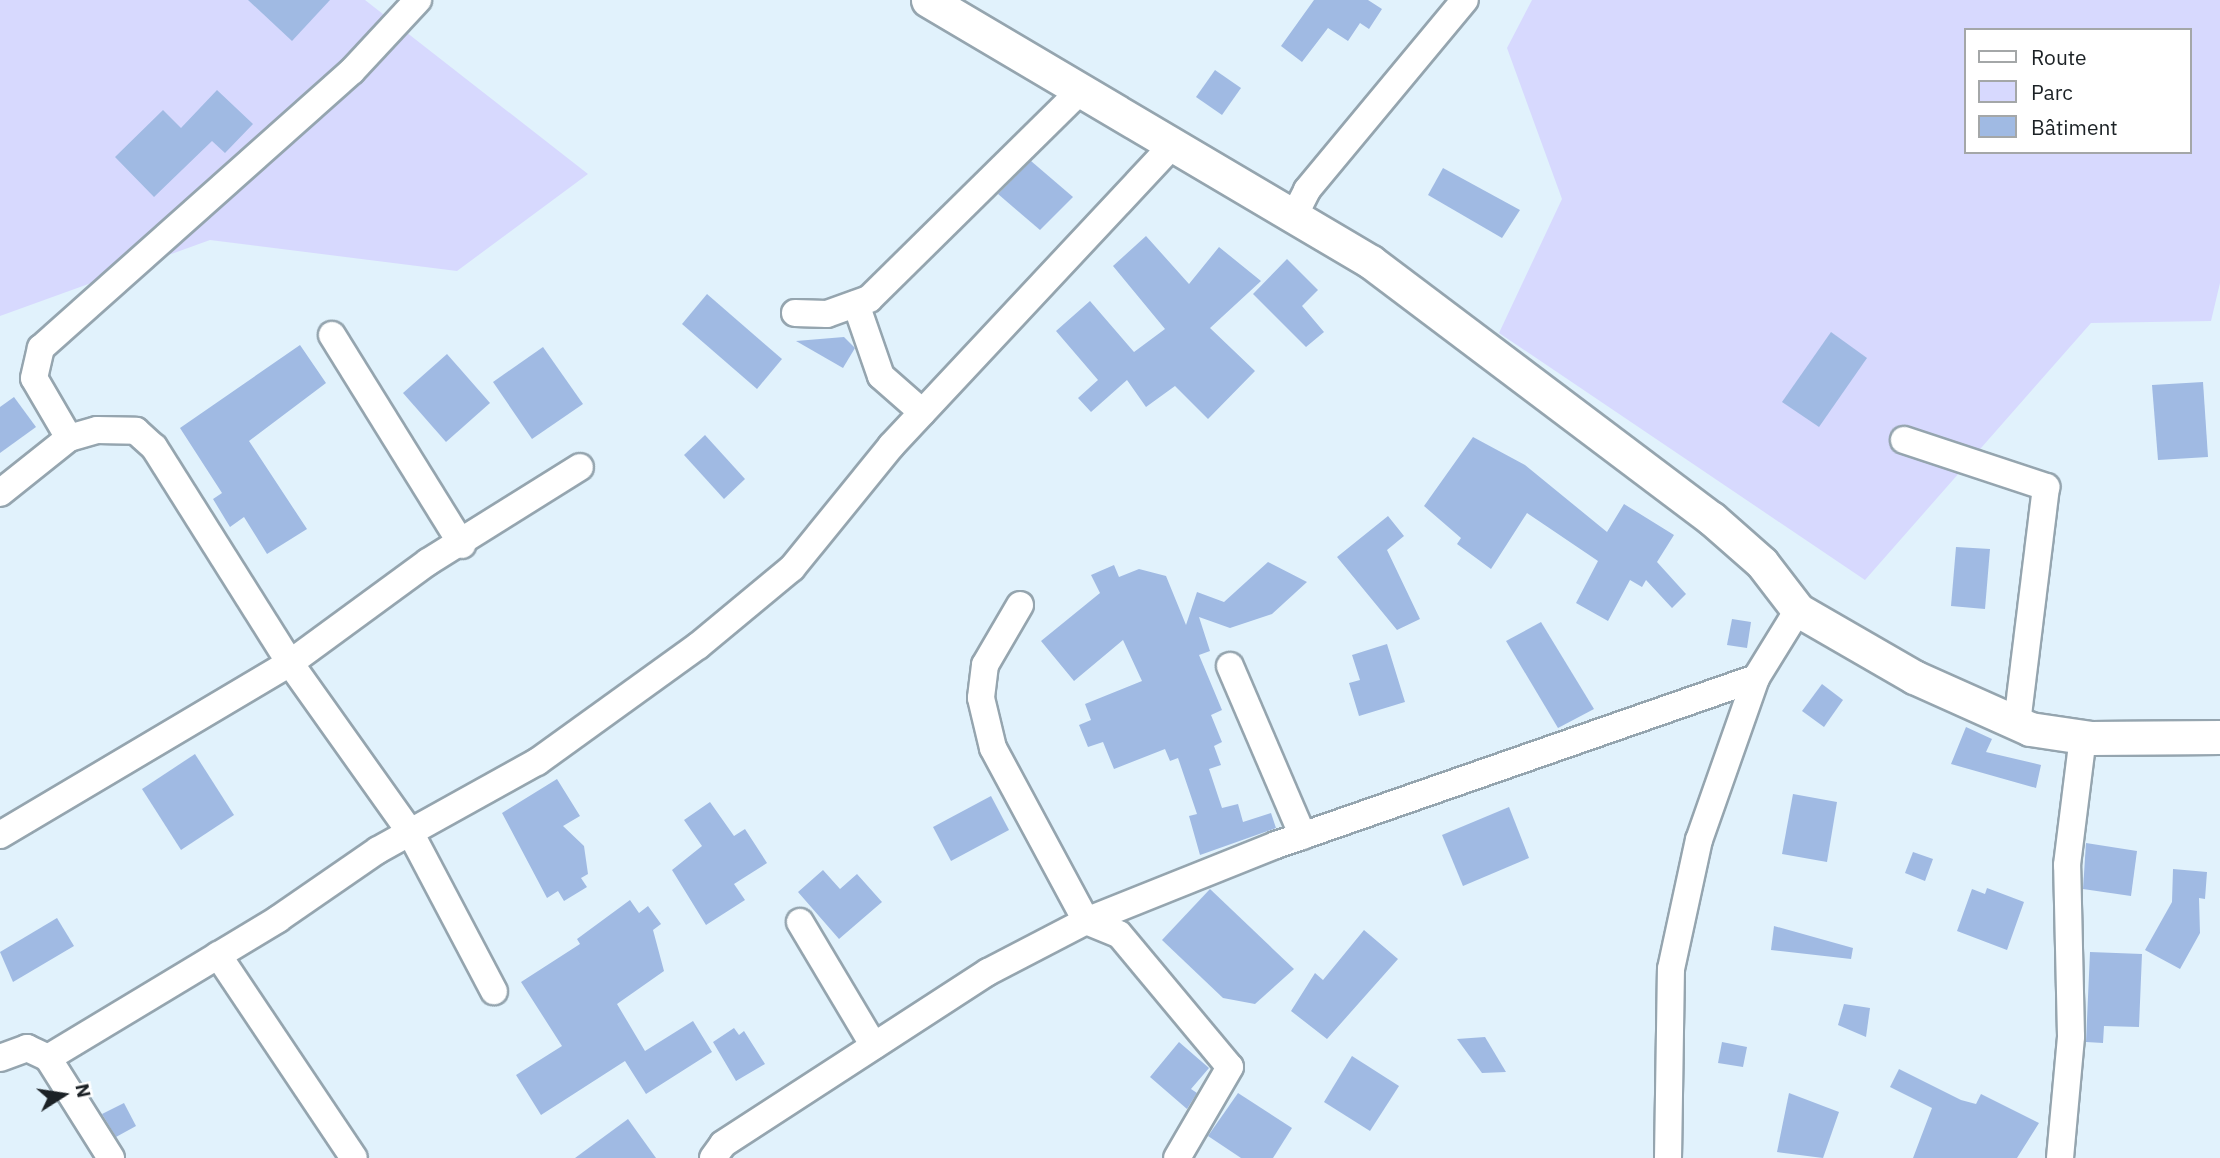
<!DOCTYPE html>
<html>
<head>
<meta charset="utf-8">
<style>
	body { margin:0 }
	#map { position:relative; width:2220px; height:1158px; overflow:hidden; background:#e1f2fc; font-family:"IBM Plex Sans",sans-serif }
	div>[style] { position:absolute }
	.green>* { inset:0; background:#d7d9fe }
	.building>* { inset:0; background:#a0bae3 }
	.roads { filter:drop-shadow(2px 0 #95a5af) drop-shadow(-2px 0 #95a5af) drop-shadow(0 2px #95a5af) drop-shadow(0 -2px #95a5af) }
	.minor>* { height:26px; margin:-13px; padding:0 13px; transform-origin:13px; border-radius:13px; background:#fff }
	.tertiary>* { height:33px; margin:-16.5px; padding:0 16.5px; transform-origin:16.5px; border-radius:16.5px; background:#fff }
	span { translate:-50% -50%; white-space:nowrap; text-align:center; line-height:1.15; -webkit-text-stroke:6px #fff; paint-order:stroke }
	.legend { position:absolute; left:1964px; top:28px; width:228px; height:126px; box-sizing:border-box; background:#fff; border:2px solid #a4a7a8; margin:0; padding:9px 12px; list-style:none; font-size:21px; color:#1c2226 }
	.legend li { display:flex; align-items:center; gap:14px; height:35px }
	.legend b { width:35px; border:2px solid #a4a7a8 }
	.north { position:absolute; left:28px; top:1060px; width:70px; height:70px; -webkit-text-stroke:5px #fff; paint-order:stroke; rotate:78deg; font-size:19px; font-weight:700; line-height:28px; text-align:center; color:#1c2226 }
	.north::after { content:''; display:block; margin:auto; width:24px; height:32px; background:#1c2226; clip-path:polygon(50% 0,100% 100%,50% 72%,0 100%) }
</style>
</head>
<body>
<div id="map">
	<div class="green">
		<div style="clip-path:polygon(0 0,365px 0,588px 174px,457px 271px,210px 240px,0 316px)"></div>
		<div style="clip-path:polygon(evenodd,1532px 0,2220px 0,2220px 283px,2211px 321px,2091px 323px,1865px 580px,1499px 333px,1562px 199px,1507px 48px,1532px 0,1966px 30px,2190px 30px,2190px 152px,1966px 152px,1966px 30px)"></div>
	</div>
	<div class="building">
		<div style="clip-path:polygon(248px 0,330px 0,292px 41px)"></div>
		<div style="clip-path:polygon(1314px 0,1368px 0,1382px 9px,1369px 29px,1360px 23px,1348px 41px,1328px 28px,1302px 62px,1281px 46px)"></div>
		<div style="clip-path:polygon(1215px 70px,1241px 88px,1222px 115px,1196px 97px)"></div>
		<div style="clip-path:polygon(217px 90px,253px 124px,225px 153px,212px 141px,154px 197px,115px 157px,163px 110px,181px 128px)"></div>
		<div style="clip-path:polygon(1031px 161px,1073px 197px,1040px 230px,998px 194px)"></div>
		<div style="clip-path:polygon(1443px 168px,1520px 210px,1502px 238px,1428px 195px)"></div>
		<div style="clip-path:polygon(1146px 236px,1189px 284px,1219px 247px,1261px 281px,1210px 328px,1255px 371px,1208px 419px,1175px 386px,1146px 407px,1127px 380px,1091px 412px,1078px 398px,1098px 380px,1056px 331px,1090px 301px,1134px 352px,1165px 329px,1113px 266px)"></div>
		<div style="clip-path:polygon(1287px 259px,1318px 290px,1302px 306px,1324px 332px,1306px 347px,1253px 294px)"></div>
		<div style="clip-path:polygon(707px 294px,782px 359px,757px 389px,682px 324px)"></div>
		<div style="clip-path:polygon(1831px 332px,1867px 358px,1819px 427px,1782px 402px)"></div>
		<div style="clip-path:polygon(844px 337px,855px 348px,843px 368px,796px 341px)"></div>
		<div style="clip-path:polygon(300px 345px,326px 383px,249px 441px,307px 529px,267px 554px,244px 517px,230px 527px,213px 499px,222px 493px,180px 428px)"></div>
		<div style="clip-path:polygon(543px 347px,583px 404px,532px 439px,493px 382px)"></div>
		<div style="clip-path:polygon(447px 354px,490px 403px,446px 442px,403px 393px)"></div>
		<div style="clip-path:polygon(2203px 382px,2208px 457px,2158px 460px,2152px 385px)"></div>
		<div style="clip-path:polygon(14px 397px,36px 427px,0 453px,0 407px)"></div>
		<div style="clip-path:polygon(705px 435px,745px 479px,724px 499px,684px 455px)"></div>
		<div style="clip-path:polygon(1473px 437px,1525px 465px,1607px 532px,1624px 504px,1674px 535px,1657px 562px,1686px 594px,1672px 608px,1646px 580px,1642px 587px,1630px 580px,1608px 621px,1576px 603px,1598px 561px,1527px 513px,1491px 569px,1457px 544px,1461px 538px,1424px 506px)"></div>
		<div style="clip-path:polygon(1388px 516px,1404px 536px,1387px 550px,1420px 619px,1397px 630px,1337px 557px)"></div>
		<div style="clip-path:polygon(1956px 547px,1990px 549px,1985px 609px,1951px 606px)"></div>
		<div style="clip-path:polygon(1268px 562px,1307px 582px,1272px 614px,1230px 628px,1199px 617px,1210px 651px,1199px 655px,1222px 710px,1211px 715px,1222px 742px,1214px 746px,1221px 765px,1209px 769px,1222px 808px,1238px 804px,1243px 822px,1271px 813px,1276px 828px,1200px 855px,1189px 816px,1197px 814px,1178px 758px,1170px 761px,1165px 749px,1114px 769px,1103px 742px,1088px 747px,1079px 725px,1091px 720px,1085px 704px,1142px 681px,1123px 640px,1074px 681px,1041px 641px,1100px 593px,1091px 575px,1114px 565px,1119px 577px,1139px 569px,1166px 576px,1186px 625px,1197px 592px,1224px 602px)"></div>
		<div style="clip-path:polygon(1732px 619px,1751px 622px,1747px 648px,1727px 645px)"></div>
		<div style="clip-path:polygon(1541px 622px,1594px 709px,1558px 728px,1506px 641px)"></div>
		<div style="clip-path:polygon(1387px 644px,1405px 702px,1359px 716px,1349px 683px,1360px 680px,1352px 655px)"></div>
		<div style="clip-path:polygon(1822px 684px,1843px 700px,1824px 727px,1802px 711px)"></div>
		<div style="clip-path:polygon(1966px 727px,1992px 739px,1986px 752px,2041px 765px,2036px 788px,1951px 764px)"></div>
		<div style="clip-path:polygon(195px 754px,234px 815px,181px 850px,142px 789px)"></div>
		<div style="clip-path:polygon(557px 779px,580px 816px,563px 826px,584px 846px,588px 874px,581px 878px,587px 887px,564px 901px,558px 891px,547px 898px,502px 813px)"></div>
		<div style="clip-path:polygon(1793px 794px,1837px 802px,1827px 862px,1782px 854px)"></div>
		<div style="clip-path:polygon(991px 796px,1009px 830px,951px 861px,933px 827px)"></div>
		<div style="clip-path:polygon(710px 802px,734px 836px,745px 829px,767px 863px,734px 884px,745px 900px,706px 925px,672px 870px,702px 846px,684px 820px)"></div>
		<div style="clip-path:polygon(1509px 807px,1529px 858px,1463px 886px,1442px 835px)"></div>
		<div style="clip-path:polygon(2086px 843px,2137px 851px,2131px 896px,2083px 889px)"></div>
		<div style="clip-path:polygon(1913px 852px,1933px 859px,1925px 881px,1905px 873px)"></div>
		<div style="clip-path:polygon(2173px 869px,2207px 872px,2205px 899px,2199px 898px,2200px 933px,2180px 969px,2145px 950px,2172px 902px)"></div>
		<div style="clip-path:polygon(823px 870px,840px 889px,857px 874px,882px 902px,839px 939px,798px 892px)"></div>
		<div style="clip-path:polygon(1987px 888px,2024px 902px,2007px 950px,1957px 931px,1972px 889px,1985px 894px)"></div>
		<div style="clip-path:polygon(1210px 889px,1294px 969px,1255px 1004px,1223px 998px,1162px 940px)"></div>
		<div style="clip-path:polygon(630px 900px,639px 913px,648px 906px,661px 924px,653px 930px,664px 971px,617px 1004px,645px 1051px,693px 1021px,712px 1052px,646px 1094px,625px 1061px,541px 1115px,516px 1075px,562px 1046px,521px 982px,580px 944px,577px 939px)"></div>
		<div style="clip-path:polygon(57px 918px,74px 946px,13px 982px,0 952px)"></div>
		<div style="clip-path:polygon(1774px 926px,1853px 948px,1851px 959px,1771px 950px)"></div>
		<div style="clip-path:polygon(1364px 930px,1398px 959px,1327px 1039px,1291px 1011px,1315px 973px,1323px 980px)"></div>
		<div style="clip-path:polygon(2090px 952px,2142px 954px,2139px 1027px,2104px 1026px,2103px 1043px,2086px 1042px)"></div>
		<div style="clip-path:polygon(1844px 1004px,1870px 1008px,1866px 1037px,1838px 1025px)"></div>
		<div style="clip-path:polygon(734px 1028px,739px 1035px,744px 1031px,765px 1064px,736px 1081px,713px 1042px)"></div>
		<div style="clip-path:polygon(1485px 1037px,1506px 1072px,1482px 1073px,1457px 1039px)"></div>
		<div style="clip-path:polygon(1179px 1042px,1209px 1068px,1191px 1089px,1197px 1093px,1187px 1109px,1150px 1077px)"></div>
		<div style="clip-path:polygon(1722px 1042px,1747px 1047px,1743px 1067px,1718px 1063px)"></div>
		<div style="clip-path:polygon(1352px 1056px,1399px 1086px,1370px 1131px,1324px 1102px)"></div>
		<div style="clip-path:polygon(1899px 1069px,1961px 1100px,1976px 1104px,1981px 1094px,2039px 1123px,2017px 1158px,1913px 1158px,1932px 1108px,1890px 1087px)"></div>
		<div style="clip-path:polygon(1238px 1093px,1292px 1128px,1273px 1158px,1241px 1158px,1208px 1136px)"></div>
		<div style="clip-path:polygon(1789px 1093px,1839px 1112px,1823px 1158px,1777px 1152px)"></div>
		<div style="clip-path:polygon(124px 1103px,136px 1126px,116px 1137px,102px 1114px)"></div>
		<div style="clip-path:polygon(628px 1119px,656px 1158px,575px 1158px)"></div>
	</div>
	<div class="roads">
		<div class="minor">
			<div style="left:1294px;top:216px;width:29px;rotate:-63deg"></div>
			<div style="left:1307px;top:190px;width:247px;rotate:-50.3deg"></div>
			<div style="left:856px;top:304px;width:76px;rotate:70.9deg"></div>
			<div style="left:881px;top:376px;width:55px;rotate:41.3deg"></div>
			<div style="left:795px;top:313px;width:32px;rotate:2deg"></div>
			<div style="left:827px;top:314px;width:45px;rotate:-19.7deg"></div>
			<div style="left:869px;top:299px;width:299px;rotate:-44.6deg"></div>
			<div style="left:332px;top:335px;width:247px;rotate:58.2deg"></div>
			<div style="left:69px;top:438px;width:29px;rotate:-16deg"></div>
			<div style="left:97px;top:430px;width:39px;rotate:1deg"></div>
			<div style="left:136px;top:431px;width:24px;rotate:42deg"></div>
			<div style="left:154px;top:447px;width:255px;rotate:57.8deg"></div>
			<div style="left:290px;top:663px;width:207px;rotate:54.6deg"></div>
			<div style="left:410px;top:832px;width:180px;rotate:62.2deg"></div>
			<div style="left:1904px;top:440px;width:150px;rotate:18.3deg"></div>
			<div style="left:2046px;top:487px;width:238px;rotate:97deg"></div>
			<div style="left:0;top:493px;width:88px;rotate:-38.6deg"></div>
			<div style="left:69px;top:438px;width:69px;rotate:-120.3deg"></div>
			<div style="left:34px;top:378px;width:31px;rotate:-77deg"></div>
			<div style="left:41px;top:348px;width:416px;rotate:-41.7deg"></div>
			<div style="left:352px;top:71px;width:97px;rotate:-47.1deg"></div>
			<div style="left:1020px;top:605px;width:69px;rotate:120.3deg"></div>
			<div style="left:985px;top:665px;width:33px;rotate:97deg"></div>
			<div style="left:981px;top:698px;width:51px;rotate:76.5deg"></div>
			<div style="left:993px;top:748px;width:196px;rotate:61.7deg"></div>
			<div style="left:1086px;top:921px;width:35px;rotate:22deg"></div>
			<div style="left:1119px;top:934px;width:173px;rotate:50.2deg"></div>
			<div style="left:1230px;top:1067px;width:105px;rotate:120.2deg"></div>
			<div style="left:1230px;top:666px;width:185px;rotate:66.8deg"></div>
			<div style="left:0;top:835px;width:337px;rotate:-30.7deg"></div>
			<div style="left:290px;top:663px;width:171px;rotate:-36.2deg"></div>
			<div style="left:428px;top:562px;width:179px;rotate:-32deg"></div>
			<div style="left:800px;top:922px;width:144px;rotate:59.2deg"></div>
			<div style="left:218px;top:955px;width:244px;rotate:56.2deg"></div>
			<div style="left:0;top:1058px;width:29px;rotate:-20deg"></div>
			<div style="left:27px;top:1048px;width:23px;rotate:25deg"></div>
			<div style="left:111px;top:1158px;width:118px;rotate:-122.2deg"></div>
			<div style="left:48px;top:1058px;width:269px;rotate:-31.1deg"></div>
			<div style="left:278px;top:919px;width:121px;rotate:-34.6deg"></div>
			<div style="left:378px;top:850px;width:182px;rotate:-29deg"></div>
			<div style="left:537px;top:762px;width:198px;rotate:-35.8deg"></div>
			<div style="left:698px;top:646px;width:122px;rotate:-39.7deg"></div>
			<div style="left:792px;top:568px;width:157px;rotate:-50.9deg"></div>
			<div style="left:891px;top:446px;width:415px;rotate:-46.9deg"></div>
			<div style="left:713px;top:1158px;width:17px;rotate:-54deg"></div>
			<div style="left:723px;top:1144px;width:316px;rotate:-33deg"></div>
			<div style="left:988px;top:972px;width:110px;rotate:-27.5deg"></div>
			<div style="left:1086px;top:921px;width:205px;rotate:-21.8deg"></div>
			<div style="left:1276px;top:845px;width:508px;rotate:-19.18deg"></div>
			<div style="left:1668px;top:1158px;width:189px;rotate:-89.1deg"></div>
			<div style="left:1671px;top:969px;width:132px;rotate:-77.8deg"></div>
			<div style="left:1699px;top:840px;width:172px;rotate:-70.6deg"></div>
			<div style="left:1756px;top:678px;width:80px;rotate:-58.3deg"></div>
			<div style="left:2060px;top:1158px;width:122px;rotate:-84.8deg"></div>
			<div style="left:2071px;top:1036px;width:171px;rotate:-91.3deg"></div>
			<div style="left:2067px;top:865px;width:130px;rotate:-82.9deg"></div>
		</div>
		<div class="tertiary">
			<div style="left:928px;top:0;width:515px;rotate:30.6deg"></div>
			<div style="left:1371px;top:262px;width:426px;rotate:37deg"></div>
			<div style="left:1711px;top:518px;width:68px;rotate:41.4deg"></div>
			<div style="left:1762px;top:563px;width:59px;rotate:52.5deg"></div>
			<div style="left:1798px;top:610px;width:134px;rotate:30deg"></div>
			<div style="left:1914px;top:677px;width:127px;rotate:24.1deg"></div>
			<div style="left:2030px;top:729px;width:62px;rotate:8.4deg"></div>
			<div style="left:2091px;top:738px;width:129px;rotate:-0.4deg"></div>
		</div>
	</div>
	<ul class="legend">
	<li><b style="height:9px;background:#fff"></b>Route</li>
	<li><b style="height:19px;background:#d7d9fe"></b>Parc</li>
	<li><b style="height:19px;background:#a0bae3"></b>Bâtiment</li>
	</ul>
	<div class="north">N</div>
</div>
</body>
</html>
